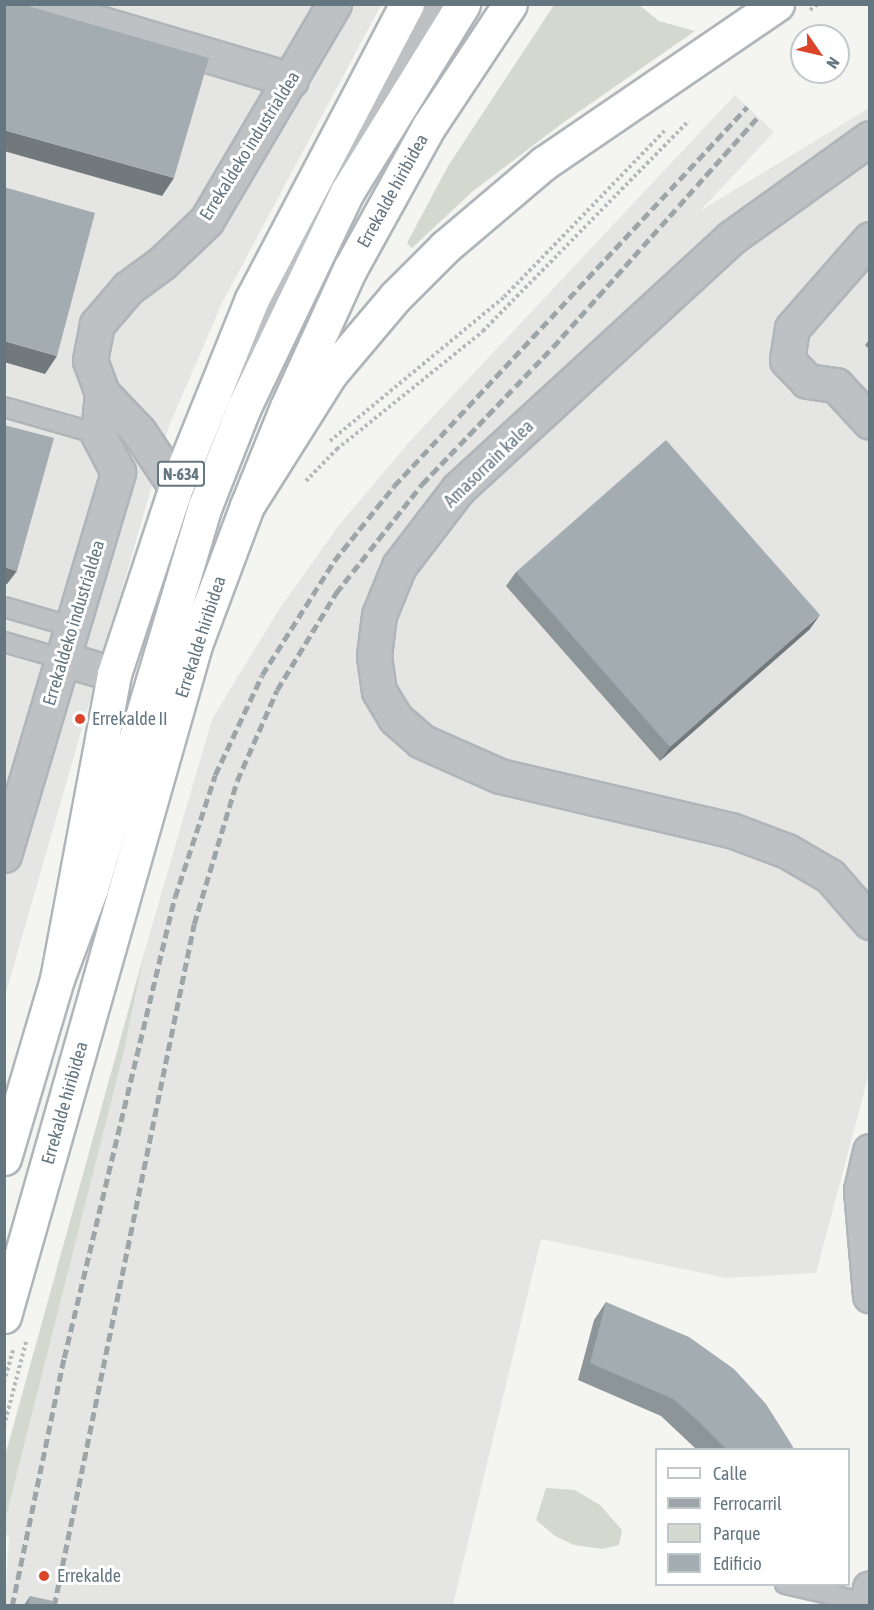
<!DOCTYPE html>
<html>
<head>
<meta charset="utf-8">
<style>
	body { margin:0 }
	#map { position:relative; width:874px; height:1610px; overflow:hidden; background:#f4f4f0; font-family:"Asap Condensed",sans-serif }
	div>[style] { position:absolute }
	.built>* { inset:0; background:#e5e5e4 }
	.green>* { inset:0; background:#d4d9d0 }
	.path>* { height:4px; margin-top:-2px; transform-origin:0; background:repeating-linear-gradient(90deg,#b7babc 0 3px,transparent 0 6px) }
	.roads { filter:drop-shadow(2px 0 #afb5b9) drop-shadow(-2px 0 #afb5b9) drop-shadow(0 2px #afb5b9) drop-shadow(0 -2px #afb5b9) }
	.lane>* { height:18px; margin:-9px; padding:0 9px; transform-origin:9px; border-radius:9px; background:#bdc1c4 }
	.street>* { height:33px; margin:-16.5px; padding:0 16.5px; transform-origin:16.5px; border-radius:16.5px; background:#bdc1c4 }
	.secondary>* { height:33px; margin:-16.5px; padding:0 16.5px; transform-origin:16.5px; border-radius:16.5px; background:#fff }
	.highway>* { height:33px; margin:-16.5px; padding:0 16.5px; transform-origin:16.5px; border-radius:16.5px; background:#fff }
	.rail>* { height:4.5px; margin-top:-2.25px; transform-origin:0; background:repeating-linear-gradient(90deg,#9ea5a9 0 9px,transparent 0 13.5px) }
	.wall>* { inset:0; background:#8c9598 }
	.shaded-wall>* { inset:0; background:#72797c }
	.building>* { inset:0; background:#a3adb1 }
	.dots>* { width:16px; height:16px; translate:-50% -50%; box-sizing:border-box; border:3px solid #fff; border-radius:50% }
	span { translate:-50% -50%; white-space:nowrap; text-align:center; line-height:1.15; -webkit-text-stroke:6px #fff; paint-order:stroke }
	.shield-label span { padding:2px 4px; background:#fff; border:2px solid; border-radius:4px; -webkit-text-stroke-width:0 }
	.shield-label { font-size:16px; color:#647680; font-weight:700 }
	.street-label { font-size:18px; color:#647680 }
	.poi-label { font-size:18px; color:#647680 }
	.left { translate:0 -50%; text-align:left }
	.frame { position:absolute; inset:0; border:6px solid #647680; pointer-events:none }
	.legend { position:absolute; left:655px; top:1448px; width:195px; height:138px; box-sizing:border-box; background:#fff; border:2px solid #c1c8cc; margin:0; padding:8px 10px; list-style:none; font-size:18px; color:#647680 }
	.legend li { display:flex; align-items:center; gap:12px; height:30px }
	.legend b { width:30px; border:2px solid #c1c8cc }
	.north { position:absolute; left:790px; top:24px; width:60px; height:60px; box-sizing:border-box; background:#fff; border:2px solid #c1c8cc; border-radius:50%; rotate:124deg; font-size:16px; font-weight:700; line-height:24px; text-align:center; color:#647680 }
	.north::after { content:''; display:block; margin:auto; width:21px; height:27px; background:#db4429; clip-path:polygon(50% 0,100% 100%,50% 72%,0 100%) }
</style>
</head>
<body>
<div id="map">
	<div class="built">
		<div style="clip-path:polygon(5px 5px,381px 5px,222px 303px,169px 426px,5px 996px)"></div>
		<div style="clip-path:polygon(735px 95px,774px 132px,700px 211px,869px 108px,870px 1070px,816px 1273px,726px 1278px,541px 1239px,453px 1605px,5px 1606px,9px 1536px,5px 1534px,5px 1521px,123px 1055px,145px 950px,212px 719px,278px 611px,339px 525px,411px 440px)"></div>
	</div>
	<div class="green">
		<div style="clip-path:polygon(554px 5px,639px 5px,659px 21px,695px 31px,564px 122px,473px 191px,412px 248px,407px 243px,448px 166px)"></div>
		<div style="clip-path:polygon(145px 950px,123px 1055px,5px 1521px,5px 1456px)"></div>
		<div style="clip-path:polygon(546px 1488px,575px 1490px,600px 1505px,622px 1530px,619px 1545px,602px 1549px,574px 1545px,555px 1536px,536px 1520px)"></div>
	</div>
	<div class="path">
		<div style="left:810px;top:10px;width:10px;rotate:-37deg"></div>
		<div style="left:330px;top:441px;width:226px;rotate:-39.6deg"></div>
		<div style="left:504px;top:297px;width:232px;rotate:-46deg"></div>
		<div style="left:306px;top:481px;width:45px;rotate:-45.9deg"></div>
		<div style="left:337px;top:449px;width:188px;rotate:-38.9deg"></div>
		<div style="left:483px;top:331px;width:294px;rotate:-45.6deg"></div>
		<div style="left:4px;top:1382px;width:35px;rotate:-74deg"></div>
		<div style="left:4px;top:1426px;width:87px;rotate:-75.3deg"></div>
	</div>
	<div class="roads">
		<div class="lane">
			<div style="left:4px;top:407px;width:98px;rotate:16deg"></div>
			<div style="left:4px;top:607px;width:72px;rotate:16.2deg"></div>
			<div style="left:4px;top:642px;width:61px;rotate:16.1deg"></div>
			<div style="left:785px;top:1584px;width:84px;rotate:13deg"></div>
		</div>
		<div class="street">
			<div style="left:35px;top:4px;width:267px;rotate:16.5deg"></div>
			<div style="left:334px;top:4px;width:252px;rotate:120.5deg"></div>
			<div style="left:206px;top:221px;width:61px;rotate:136.3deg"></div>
			<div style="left:162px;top:263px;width:42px;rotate:143.7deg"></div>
			<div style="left:128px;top:288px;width:48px;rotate:130.7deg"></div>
			<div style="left:97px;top:324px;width:37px;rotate:101deg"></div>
			<div style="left:90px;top:360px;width:35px;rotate:70deg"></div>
			<div style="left:102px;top:393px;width:54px;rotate:46.5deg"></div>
			<div style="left:139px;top:432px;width:66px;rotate:56.1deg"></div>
			<div style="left:176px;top:487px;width:100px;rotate:-58.8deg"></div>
			<div style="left:228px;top:401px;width:241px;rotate:-64.7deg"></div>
			<div style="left:331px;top:183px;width:209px;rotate:-59.1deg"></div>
			<div style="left:870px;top:138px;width:170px;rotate:144.3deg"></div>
			<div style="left:732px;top:237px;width:372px;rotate:137.4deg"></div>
			<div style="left:458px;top:489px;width:97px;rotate:127.5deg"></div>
			<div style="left:399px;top:566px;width:53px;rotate:112.2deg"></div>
			<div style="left:379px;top:615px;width:41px;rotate:97deg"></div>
			<div style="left:374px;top:656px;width:35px;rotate:82deg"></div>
			<div style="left:379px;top:691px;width:31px;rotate:59deg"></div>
			<div style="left:395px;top:718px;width:35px;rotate:41deg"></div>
			<div style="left:421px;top:741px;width:86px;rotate:23.9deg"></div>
			<div style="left:500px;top:776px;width:237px;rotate:13.2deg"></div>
			<div style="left:731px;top:830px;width:60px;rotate:20.6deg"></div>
			<div style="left:787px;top:851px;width:50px;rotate:30.2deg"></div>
			<div style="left:830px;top:876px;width:61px;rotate:49deg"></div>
			<div style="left:870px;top:239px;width:118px;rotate:131.2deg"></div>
			<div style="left:792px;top:328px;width:32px;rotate:99deg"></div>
			<div style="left:787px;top:360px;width:29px;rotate:46deg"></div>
			<div style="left:807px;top:381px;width:29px;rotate:8deg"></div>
			<div style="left:836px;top:385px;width:50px;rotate:47.4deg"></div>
			<div style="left:63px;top:659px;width:53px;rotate:16.4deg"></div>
			<div style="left:4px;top:855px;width:400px;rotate:-73.4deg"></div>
			<div style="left:118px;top:472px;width:43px;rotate:-117.8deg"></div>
			<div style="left:98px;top:434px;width:41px;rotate:-84.4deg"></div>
			<div style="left:870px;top:1151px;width:40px;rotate:103deg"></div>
			<div style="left:861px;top:1190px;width:106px;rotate:85.1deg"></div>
			<div style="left:867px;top:1606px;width:18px;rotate:-81deg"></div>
		</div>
		<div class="secondary">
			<div style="left:4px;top:1158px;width:187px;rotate:-73.5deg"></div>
			<div style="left:57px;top:979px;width:97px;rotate:-69.5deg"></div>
			<div style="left:91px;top:888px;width:399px;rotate:-73.4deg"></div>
			<div style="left:205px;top:506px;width:106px;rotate:-68.5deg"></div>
			<div style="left:244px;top:407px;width:238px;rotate:-64.4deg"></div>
			<div style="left:347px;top:192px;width:221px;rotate:-58.3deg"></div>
			<div style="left:4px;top:1316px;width:698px;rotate:-74.11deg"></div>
			<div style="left:195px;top:645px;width:148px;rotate:-69.5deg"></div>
			<div style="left:247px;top:506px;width:107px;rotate:-68deg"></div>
			<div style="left:287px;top:407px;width:152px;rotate:-65.5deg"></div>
			<div style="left:350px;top:269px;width:163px;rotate:-61.1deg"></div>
			<div style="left:429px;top:126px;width:146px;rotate:-56.4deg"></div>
		</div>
		<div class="highway">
			<div style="left:247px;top:506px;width:156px;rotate:-57.8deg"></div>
			<div style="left:330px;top:374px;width:101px;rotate:-49.8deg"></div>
			<div style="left:395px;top:297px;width:71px;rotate:-45deg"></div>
			<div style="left:445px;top:247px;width:130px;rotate:-40.3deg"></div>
			<div style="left:544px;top:163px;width:282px;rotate:-34.3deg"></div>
			<div style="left:57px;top:979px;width:310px;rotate:-79.4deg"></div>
			<div style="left:114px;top:674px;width:197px;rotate:-71.7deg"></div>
			<div style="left:176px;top:487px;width:203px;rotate:-68deg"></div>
			<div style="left:252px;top:299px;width:333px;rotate:-62.3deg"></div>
		</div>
	</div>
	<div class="rail">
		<div style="left:12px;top:1606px;width:253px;rotate:-78.2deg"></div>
		<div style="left:64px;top:1358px;width:474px;rotate:-76.5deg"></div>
		<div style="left:175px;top:897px;width:128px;rotate:-71.8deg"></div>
		<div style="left:215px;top:775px;width:110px;rotate:-64.8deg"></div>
		<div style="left:262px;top:675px;width:135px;rotate:-57.7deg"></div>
		<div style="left:334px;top:561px;width:96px;rotate:-51.3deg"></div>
		<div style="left:394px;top:486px;width:518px;rotate:-47.03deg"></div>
		<div style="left:54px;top:1606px;width:696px;rotate:-78.4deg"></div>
		<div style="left:194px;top:924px;width:149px;rotate:-73.3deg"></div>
		<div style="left:237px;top:781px;width:99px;rotate:-66.3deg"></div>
		<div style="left:277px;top:690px;width:114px;rotate:-58.7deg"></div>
		<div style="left:336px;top:593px;width:139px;rotate:-51.7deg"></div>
		<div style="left:422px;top:484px;width:190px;rotate:-46.3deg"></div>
		<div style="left:553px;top:347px;width:308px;rotate:-48.3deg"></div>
	</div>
	<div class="wall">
		<div style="clip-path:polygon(870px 339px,870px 350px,865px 345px)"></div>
		<div style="clip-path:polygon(516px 572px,810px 629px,660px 761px,506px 586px)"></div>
		<div style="clip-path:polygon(606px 1302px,794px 1449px,696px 1449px,661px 1416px,578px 1380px,594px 1320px)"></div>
		<div style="clip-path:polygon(30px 1596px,52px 1605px,24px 1605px)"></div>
	</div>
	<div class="shaded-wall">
		<div style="clip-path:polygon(4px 130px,174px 178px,162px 196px,4px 151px)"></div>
		<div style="clip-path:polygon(4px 341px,57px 356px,45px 374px,4px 362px)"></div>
		<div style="clip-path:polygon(4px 567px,17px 571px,7px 584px,4px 584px)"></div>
		<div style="clip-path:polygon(820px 615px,810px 629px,660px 761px,670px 747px)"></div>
	</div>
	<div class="building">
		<div style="clip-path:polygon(4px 4px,21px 4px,209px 58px,174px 178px,4px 130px)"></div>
		<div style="clip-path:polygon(4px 187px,95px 213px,57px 356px,4px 341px)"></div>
		<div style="clip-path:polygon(4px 425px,54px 438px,17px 571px,4px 567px)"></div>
		<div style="clip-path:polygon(666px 440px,820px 615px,670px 747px,516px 572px)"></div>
		<div style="clip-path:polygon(606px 1302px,689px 1337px,734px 1369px,766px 1404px,790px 1442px,794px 1449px,726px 1449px,697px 1420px,673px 1399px,590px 1363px)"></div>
		<div style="clip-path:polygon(30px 1596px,53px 1601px,52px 1605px,28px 1605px)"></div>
	</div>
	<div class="dots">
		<div style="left:80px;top:719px;background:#db4429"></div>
		<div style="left:44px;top:1576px;background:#db4429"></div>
	</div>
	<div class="shield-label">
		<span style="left:181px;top:474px">N-634</span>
	</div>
	<div class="street-label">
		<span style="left:250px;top:146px;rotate:-58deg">Errekaldeko industrialdea</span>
		<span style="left:393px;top:191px;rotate:-61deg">Errekalde hiribidea</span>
		<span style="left:489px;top:464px;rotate:-44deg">Amasorrain kalea</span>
		<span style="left:74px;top:623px;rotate:-73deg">Errekaldeko industrialdea</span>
		<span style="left:201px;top:637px;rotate:-72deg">Errekalde hiribidea</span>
		<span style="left:65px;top:1103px;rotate:-74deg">Errekalde hiribidea</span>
	</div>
	<div class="poi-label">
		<span class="left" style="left:92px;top:719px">Errekalde II</span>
		<span class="left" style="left:57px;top:1576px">Errekalde</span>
	</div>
	<div class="frame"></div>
	<ul class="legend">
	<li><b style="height:8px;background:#fff"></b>Calle</li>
	<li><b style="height:8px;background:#9ea5a9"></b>Ferrocarril</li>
	<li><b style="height:16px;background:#d4d9d0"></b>Parque</li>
	<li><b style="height:16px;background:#a3adb1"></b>Edificio</li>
	</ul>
	<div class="north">N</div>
</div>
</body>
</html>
